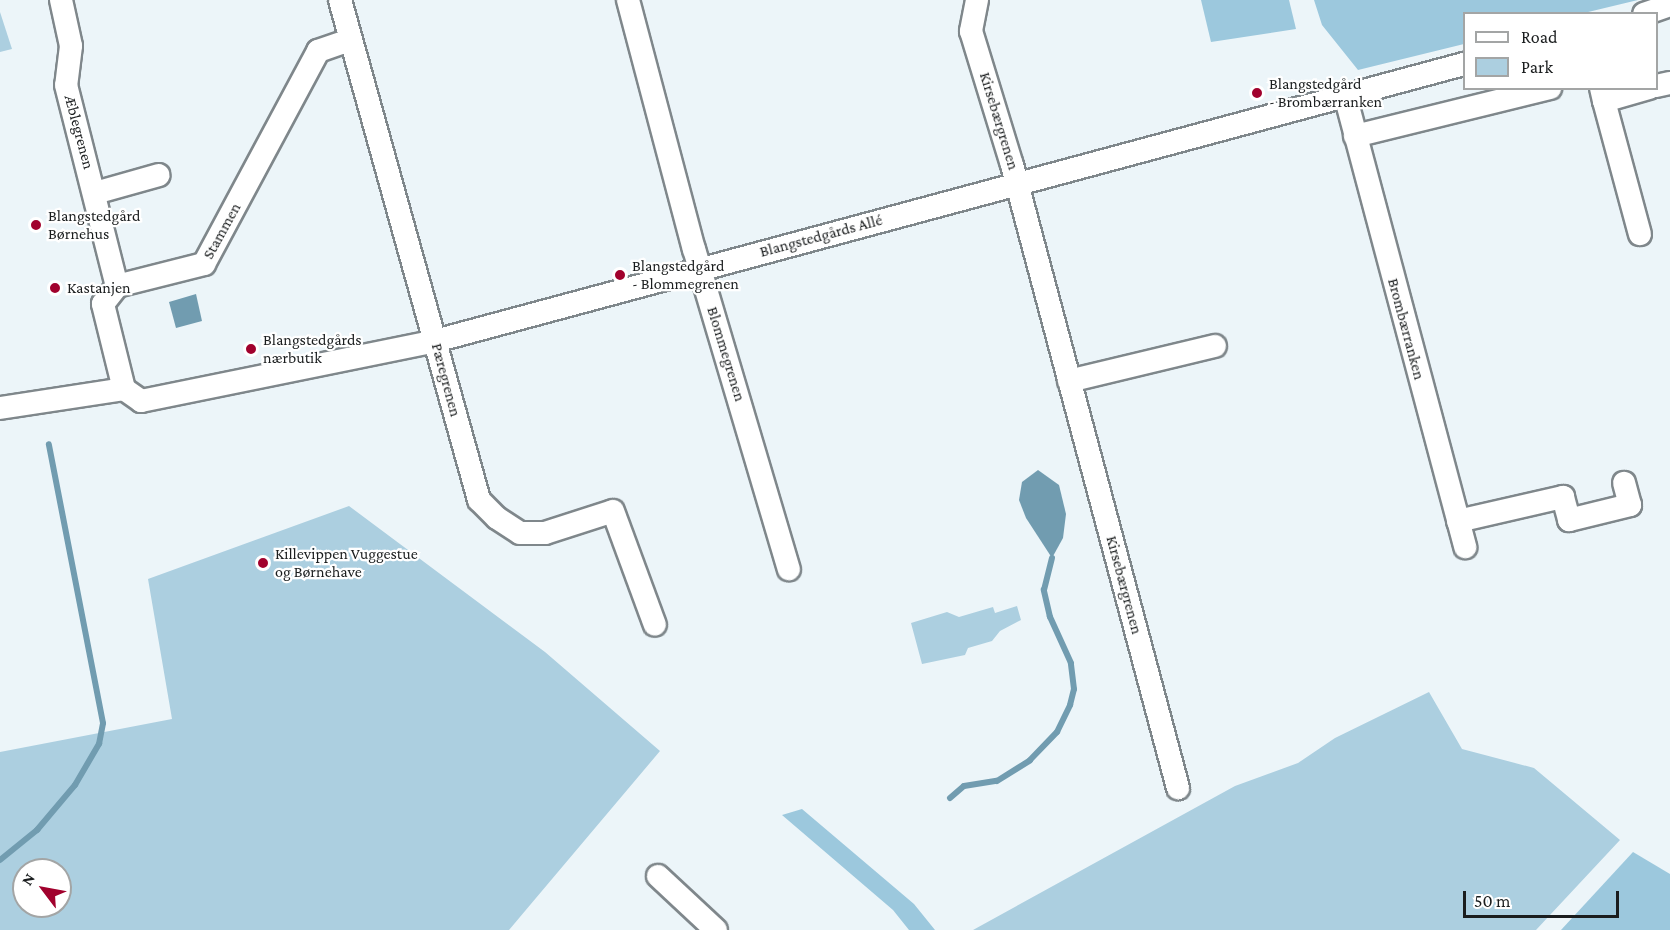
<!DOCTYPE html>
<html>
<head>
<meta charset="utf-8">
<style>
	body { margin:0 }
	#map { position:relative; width:1670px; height:930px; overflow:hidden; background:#ecf5f9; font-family:"Crimson Pro",serif }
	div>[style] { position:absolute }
	.green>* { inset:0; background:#accfe0 }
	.forest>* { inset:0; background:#9cc8dd }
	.water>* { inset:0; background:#719cb0 }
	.stream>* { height:6px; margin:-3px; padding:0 3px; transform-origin:3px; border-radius:3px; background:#719cb0 }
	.roads { filter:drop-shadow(2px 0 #7f878b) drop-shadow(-2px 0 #7f878b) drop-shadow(0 2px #7f878b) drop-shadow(0 -2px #7f878b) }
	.minor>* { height:22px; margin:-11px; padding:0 11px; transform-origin:11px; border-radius:11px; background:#fff }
	.dots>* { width:16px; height:16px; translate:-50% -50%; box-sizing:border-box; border:3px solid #fff; border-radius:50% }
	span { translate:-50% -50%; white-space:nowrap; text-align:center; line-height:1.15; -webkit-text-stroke:4.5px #fff; paint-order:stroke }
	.poi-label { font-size:16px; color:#1a1d1e }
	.left { translate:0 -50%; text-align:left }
	.street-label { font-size:16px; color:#1a1d1e }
	.legend { position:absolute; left:1463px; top:12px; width:195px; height:78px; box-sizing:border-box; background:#fff; border:2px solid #a3a5a5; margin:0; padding:8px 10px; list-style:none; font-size:18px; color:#1a1d1e }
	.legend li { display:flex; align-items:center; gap:12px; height:30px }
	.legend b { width:30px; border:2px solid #a3a5a5 }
	.north { position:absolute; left:12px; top:858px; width:60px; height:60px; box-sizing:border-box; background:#fff; border:2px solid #a3a5a5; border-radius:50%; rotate:302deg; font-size:16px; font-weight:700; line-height:24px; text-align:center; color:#1a1d1e }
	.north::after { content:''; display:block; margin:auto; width:21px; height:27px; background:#a1012d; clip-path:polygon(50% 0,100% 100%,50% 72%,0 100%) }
	.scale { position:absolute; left:1463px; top:891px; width:156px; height:27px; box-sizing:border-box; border:3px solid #1a1d1e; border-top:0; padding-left:8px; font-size:18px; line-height:21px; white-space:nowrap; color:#1a1d1e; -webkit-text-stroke:4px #fff; paint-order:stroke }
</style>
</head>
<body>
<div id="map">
	<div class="green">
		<div style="clip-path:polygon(0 12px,12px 49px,0 52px)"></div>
		<div style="clip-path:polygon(evenodd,349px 506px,545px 652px,660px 751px,509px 930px,0 930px,0 752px,172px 719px,148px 579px,349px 506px,24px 870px,60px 870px,60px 906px,24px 906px,24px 870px)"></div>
		<div style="clip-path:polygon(1017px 606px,1021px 620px,1000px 631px,992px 641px,968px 648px,965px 655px,922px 664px,911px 623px,947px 612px,959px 617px,993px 607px,995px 613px)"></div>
		<div style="clip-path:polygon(1429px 692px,1462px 749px,1534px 768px,1620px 840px,1536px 930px,973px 930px,1235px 786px,1298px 763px,1335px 738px)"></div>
	</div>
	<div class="forest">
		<div style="clip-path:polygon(1201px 0,1289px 0,1296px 29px,1211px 42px)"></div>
		<div style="clip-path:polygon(1314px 0,1638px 0,1584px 13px,1464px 14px,1464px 44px,1358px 70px,1322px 25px)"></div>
		<div style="clip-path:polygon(802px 809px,914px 904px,935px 930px,909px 930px,893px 910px,782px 815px)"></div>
		<div style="clip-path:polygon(1633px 852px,1670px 874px,1670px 930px,1561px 930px)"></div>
	</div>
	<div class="water">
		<div style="clip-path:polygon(196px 294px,202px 321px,176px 328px,169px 302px)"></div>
		<div style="clip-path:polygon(1038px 470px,1059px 485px,1066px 514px,1063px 538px,1052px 558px,1026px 518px,1019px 500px,1022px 482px)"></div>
	</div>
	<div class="stream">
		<div style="left:950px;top:798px;width:18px;rotate:-41deg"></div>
		<div style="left:964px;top:786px;width:33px;rotate:-9deg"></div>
		<div style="left:997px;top:781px;width:39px;rotate:-32deg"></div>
		<div style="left:1030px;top:760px;width:39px;rotate:-46deg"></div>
		<div style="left:1057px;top:732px;width:30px;rotate:-64deg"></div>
		<div style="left:1070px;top:705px;width:16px;rotate:-76deg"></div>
		<div style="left:1074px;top:689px;width:26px;rotate:-97deg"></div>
		<div style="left:1071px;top:663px;width:51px;rotate:-114.5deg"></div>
		<div style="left:1050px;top:617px;width:28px;rotate:-103deg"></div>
		<div style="left:1044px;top:590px;width:33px;rotate:-76deg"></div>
		<div style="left:0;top:860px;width:48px;rotate:-39deg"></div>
		<div style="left:37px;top:830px;width:59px;rotate:-49.8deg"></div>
		<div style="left:75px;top:785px;width:48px;rotate:-59.7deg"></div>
		<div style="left:99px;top:744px;width:21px;rotate:-79deg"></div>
		<div style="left:103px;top:723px;width:284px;rotate:-101deg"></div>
	</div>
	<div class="roads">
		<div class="minor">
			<div style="left:61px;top:0;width:47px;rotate:77.7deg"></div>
			<div style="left:71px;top:46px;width:39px;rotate:97deg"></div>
			<div style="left:66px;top:85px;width:207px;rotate:75.8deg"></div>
			<div style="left:340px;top:0;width:519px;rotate:74.46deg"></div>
			<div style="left:479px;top:500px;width:25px;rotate:45deg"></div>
			<div style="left:497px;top:518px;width:27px;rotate:33deg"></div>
			<div style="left:520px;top:533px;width:25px"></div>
			<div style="left:545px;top:533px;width:71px;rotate:-17.9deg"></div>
			<div style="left:613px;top:511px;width:121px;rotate:69.8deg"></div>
			<div style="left:628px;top:0;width:258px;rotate:75.2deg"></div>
			<div style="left:694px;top:249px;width:334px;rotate:73.5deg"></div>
			<div style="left:977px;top:0;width:32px;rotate:101deg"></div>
			<div style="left:971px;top:31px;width:140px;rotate:73deg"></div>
			<div style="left:1012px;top:165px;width:645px;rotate:75.08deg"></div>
			<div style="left:1644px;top:14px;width:28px;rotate:-19deg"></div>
			<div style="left:1656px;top:86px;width:14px;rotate:-12deg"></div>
			<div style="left:1601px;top:88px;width:13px;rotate:77deg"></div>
			<div style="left:1604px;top:101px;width:47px;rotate:-16.1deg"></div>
			<div style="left:1345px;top:95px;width:468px;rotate:75.1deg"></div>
			<div style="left:1604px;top:101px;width:138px;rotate:74.9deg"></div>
			<div style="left:1355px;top:136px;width:201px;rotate:-13.8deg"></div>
			<div style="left:95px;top:193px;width:66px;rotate:-15.7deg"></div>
			<div style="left:1069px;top:381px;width:150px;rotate:-13.5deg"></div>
			<div style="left:124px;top:389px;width:88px;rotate:-103.9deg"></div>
			<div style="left:103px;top:304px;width:23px;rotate:-52deg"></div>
			<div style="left:117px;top:286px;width:90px;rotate:-14.2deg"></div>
			<div style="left:204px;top:264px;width:242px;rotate:-61.8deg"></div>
			<div style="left:318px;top:51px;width:34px;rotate:-19deg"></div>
			<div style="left:0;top:408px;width:125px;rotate:-8.7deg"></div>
			<div style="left:124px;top:389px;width:21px;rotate:35deg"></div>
			<div style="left:141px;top:401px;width:300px;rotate:-11.5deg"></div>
			<div style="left:435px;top:341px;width:1066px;rotate:-15.07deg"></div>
			<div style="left:1458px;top:521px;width:108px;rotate:-12.9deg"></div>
			<div style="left:1563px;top:497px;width:24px;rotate:75deg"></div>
			<div style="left:1569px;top:520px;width:63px;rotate:-13.8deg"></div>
			<div style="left:1630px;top:505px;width:23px;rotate:-105deg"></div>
			<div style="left:658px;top:876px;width:79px;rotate:43deg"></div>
		</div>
	</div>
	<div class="dots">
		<div style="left:1257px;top:93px;background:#a1012d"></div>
		<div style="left:36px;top:225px;background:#a1012d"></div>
		<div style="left:620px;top:275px;background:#a1012d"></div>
		<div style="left:55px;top:288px;background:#a1012d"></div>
		<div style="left:251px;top:349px;background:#a1012d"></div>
		<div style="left:263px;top:563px;background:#a1012d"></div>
	</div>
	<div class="poi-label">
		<span class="left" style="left:1269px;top:93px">Blangstedgård<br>- Brombærranken</span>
		<span class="left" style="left:48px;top:225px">Blangstedgård<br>Børnehus</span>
		<span class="left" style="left:632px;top:275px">Blangstedgård<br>- Blommegrenen</span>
		<span class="left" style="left:67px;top:288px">Kastanjen</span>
		<span class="left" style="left:263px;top:349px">Blangstedgårds<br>nærbutik</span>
		<span class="left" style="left:275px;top:563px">Killevippen Vuggestue<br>og Børnehave</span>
	</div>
	<div class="street-label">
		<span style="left:999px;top:121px;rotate:73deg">Kirsebærgrenen</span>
		<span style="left:79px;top:132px;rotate:75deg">Æblegrenen</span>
		<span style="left:222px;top:231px;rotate:-61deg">Stammen</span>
		<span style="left:821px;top:236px;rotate:-15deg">Blangstedgårds Allé</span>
		<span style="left:1406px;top:329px;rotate:75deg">Brombærranken</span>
		<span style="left:726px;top:354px;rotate:73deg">Blommegrenen</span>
		<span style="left:446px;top:380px;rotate:75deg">Pæregrenen</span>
		<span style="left:1124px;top:585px;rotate:75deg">Kirsebærgrenen</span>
	</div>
	<ul class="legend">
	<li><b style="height:8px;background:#fff"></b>Road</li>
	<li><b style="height:16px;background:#accfe0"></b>Park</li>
	</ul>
	<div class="north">N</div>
	<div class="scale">50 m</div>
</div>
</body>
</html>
